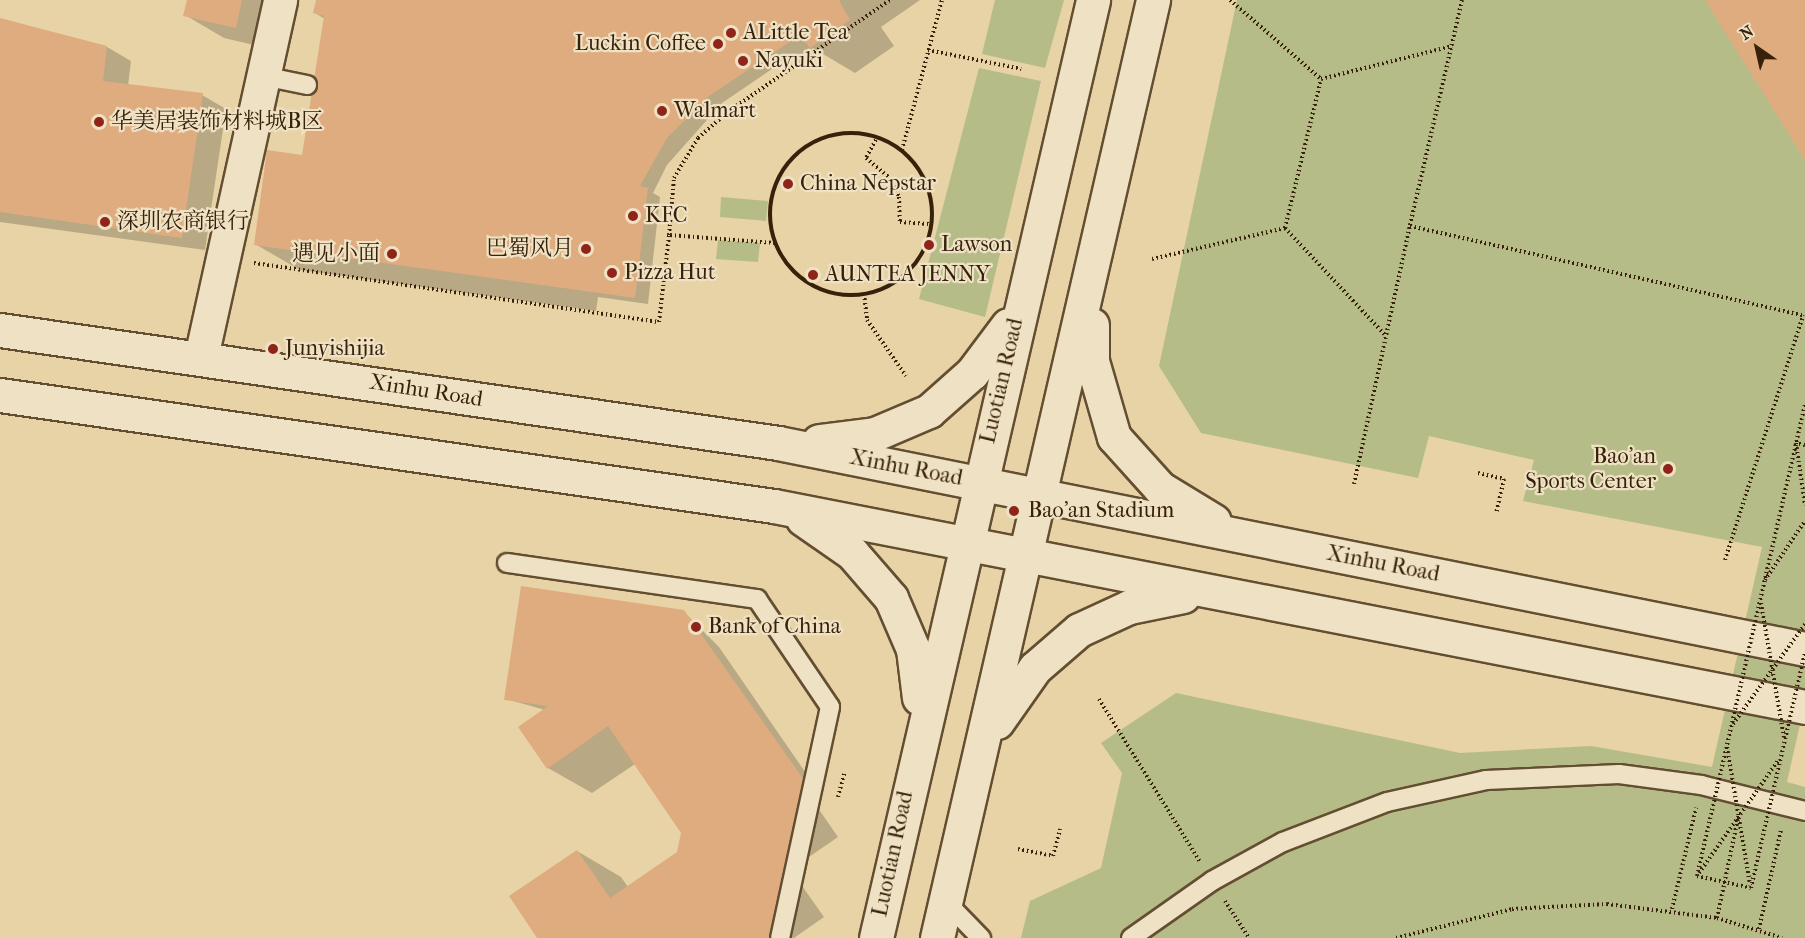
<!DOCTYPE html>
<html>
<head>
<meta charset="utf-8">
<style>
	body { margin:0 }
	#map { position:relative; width:1805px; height:938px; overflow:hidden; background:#e7d3a5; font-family:"IM FELL French Canon","Noto Serif SC",serif }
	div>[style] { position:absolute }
	.green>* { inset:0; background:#b5bc87 }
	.shadow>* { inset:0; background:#0003 }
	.building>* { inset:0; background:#dfac80 }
	.path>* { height:4px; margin-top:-2px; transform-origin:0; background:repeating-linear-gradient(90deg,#38210b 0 1.5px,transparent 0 4.5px) }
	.path>.ring { margin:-2px; padding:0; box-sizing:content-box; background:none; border:4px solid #38210b; border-radius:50% }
	.roads { filter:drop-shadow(2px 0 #644e32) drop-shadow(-2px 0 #644e32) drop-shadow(0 2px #644e32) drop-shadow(0 -2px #644e32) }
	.lane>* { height:18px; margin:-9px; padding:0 9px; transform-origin:9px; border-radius:9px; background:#efe2c4 }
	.street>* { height:33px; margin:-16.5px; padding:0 16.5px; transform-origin:16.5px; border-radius:16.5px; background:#efe2c4 }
	.secondary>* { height:33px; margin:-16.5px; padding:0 16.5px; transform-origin:16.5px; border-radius:16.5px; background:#efe2c4 }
	.path-bridge>* { height:4px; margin-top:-2px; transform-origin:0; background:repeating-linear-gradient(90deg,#38210b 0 1.5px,transparent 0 4.5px) }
	.dots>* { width:16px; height:16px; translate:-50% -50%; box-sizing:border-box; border:3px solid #efe2c4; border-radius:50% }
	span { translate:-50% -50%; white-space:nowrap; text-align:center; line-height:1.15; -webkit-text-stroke:4.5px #efe2c4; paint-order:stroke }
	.poi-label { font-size:22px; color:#38210b }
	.left { translate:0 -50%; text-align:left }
	.right { translate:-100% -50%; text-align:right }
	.street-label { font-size:22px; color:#38210b }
	.north { position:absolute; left:1727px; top:18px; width:60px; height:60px; -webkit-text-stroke:4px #efe2c4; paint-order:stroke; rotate:326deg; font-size:16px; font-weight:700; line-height:24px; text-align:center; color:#38210b }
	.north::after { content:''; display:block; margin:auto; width:21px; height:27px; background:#38210b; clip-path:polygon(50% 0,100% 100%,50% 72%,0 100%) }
</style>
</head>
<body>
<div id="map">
	<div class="green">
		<div style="clip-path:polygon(995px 0,1064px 0,1045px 68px,982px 54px)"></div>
		<div style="clip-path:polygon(1237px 0,1805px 0,1805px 702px,1787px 782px,1805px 787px,1805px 938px,1021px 938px,1030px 901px,1101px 868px,1122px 773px,1101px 743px,1176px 693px,1460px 753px,1591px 746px,1712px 767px,1762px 547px,1523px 501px,1534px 460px,1429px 436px,1418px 478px,1201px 433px,1159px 366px)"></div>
		<div style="clip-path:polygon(979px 68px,1041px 81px,985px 317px,919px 299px)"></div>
		<div style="clip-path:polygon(721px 197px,768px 201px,766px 221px,720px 217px)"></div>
		<div style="clip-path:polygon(718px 240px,760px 243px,758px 262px,716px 259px)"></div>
	</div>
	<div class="shadow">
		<div style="clip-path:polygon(189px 0,287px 0,275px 50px,224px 38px,185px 15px)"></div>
		<div style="clip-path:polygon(318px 0,920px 0,881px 27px,894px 46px,855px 73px,813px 48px,800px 58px,794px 54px,722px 103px,667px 165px,653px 193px,660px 197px,648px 304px,598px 297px,596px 311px,300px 270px,255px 244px,303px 156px,325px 19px,315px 13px)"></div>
		<div style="clip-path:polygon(0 20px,107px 47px,131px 61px,128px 86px,202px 95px,226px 109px,205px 250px,0 222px)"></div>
		<div style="clip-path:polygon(683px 611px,719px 647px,821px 795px,818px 808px,838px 837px,806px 859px,800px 883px,824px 917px,794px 938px,539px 938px,577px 851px,621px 877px,628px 887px,678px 853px,683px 832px,635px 764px,592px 793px,548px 768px,545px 710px,506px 699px)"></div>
	</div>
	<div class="building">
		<div style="clip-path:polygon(187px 0,242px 0,236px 28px,183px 16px)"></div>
		<div style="clip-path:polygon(316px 0,839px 0,850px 20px,810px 48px,800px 35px,709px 96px,667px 138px,640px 186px,648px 188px,635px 298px,254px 245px,267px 150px,302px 155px,324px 16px,313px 13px)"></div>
		<div style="clip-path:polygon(1705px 0,1805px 0,1805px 160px)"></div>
		<div style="clip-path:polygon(0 18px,107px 46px,103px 81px,203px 93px,182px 238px,0 212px)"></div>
		<div style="clip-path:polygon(521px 586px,684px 610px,809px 787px,773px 938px,537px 938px,509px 896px,577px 850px,610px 898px,677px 852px,681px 833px,608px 726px,547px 769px,518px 727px,548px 706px,504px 700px)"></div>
	</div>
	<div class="path">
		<div style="left:1230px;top:0;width:121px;rotate:41deg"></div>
		<div style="left:1321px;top:79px;width:135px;rotate:-14.1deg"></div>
		<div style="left:1462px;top:0;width:232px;rotate:103deg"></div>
		<div style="left:1410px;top:226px;width:405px;rotate:12.8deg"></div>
		<div style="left:928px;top:50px;width:95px;rotate:11.5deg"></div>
		<div class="ring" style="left:770px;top:133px;width:158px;height:158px"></div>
		<div style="left:878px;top:136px;width:25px;rotate:119deg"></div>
		<div style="left:866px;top:158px;width:31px;rotate:40deg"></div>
		<div style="left:890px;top:178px;width:21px;rotate:65deg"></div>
		<div style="left:899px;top:197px;width:25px;rotate:88deg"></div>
		<div style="left:900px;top:222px;width:32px;rotate:4deg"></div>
		<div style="left:902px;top:150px;width:155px;rotate:-75.1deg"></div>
		<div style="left:1285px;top:228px;width:153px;rotate:-76.4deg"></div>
		<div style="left:775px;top:243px;width:106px;rotate:-175.7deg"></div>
		<div style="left:669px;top:235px;width:57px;rotate:-85deg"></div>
		<div style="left:674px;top:178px;width:47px;rotate:-59deg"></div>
		<div style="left:698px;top:138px;width:41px;rotate:-41.1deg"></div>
		<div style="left:729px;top:111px;width:196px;rotate:-34.6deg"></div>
		<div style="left:1152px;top:259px;width:137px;rotate:-13.1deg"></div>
		<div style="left:1285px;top:228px;width:148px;rotate:46.9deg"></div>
		<div style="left:254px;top:263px;width:409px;rotate:8.3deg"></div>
		<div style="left:659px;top:322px;width:88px;rotate:-83.4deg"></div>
		<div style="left:864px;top:294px;width:26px;rotate:83deg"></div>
		<div style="left:867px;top:320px;width:68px;rotate:55.1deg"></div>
		<div style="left:1805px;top:445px;width:9px;rotate:-167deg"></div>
		<div style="left:1796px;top:443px;width:63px;rotate:81.7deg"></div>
		<div style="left:1478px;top:473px;width:27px;rotate:13deg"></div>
		<div style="left:1504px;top:479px;width:35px;rotate:103deg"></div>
		<div style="left:1354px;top:484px;width:264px;rotate:-77.8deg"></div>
		<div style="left:1725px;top:560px;width:257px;rotate:-72.3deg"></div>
		<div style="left:1765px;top:580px;width:71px;rotate:-55.9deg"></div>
		<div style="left:1099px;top:699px;width:192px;rotate:58.2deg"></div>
		<div style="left:838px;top:797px;width:24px;rotate:-75deg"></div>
		<div style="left:1018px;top:849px;width:36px;rotate:11deg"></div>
		<div style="left:1053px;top:856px;width:28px;rotate:-75deg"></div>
		<div style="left:1697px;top:876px;width:55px;rotate:12.5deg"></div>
		<div style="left:1225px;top:901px;width:44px;rotate:57deg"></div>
		<div style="left:1672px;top:909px;width:104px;rotate:-76.6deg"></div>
		<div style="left:1717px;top:918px;width:102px;rotate:-78.1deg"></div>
		<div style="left:1759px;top:929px;width:101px;rotate:-77.5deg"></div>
		<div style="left:1396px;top:938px;width:120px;rotate:-14deg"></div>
		<div style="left:1512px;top:909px;width:95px;rotate:-3deg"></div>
		<div style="left:1607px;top:904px;width:111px;rotate:7.3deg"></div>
		<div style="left:1717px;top:918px;width:68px;rotate:17.1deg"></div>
	</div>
	<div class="roads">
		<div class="lane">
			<div style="left:263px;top:76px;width:45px;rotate:11.6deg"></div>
			<div style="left:507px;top:563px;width:253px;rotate:8.2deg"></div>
			<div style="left:757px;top:599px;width:130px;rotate:55.9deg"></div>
			<div style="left:830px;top:707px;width:236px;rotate:102.2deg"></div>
			<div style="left:945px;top:901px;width:52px;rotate:45.8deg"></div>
			<div style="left:1131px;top:938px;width:99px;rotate:-35.1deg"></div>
			<div style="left:1212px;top:881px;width:81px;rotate:-28.8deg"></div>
			<div style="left:1283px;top:842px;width:111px;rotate:-21deg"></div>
			<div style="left:1387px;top:802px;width:101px;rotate:-12.5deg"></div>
			<div style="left:1486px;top:780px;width:133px;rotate:-2.6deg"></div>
			<div style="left:1619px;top:774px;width:83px;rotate:7.6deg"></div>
			<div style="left:1701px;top:785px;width:107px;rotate:14deg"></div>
		</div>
		<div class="street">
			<div style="left:201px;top:357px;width:366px;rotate:-77.5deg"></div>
		</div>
		<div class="secondary">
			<div style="left:1092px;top:325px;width:36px;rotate:90deg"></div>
			<div style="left:1092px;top:361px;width:79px;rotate:73.9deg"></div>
			<div style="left:1114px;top:437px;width:69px;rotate:48deg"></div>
			<div style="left:1160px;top:488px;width:63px;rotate:31.4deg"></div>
			<div style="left:0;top:330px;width:786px;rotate:8.26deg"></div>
			<div style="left:778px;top:443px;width:1047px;rotate:11.34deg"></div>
			<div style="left:0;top:395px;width:782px;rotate:8.16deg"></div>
			<div style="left:774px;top:506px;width:1050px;rotate:11.03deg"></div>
			<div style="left:819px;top:441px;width:56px;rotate:-7.1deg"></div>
			<div style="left:875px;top:434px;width:59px;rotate:-23.1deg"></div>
			<div style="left:929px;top:411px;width:57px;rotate:-41.5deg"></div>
			<div style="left:972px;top:373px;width:60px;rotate:-53.1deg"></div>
			<div style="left:803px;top:519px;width:60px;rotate:34.8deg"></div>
			<div style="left:852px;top:553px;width:60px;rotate:49.1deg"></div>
			<div style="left:891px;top:598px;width:56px;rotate:66.7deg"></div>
			<div style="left:913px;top:649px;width:49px;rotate:83deg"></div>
			<div style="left:997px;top:722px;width:66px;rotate:-54.9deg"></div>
			<div style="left:1035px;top:668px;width:58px;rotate:-40.8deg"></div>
			<div style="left:1079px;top:630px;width:55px;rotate:-24.7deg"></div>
			<div style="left:1129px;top:607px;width:55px;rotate:-11.5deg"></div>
			<div style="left:876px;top:938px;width:963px;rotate:-76.97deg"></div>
			<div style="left:937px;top:938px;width:963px;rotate:-77.03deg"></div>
		</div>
	</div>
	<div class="path-bridge">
		<div style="left:1761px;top:603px;width:136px;rotate:80.3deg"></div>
		<div style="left:1733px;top:724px;width:123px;rotate:-54.2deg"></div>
		<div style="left:1727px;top:747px;width:140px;rotate:80.5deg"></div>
		<div style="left:1699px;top:873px;width:139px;rotate:-54.9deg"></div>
		<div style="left:1697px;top:876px;width:484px;rotate:-77.1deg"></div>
		<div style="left:1751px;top:888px;width:242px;rotate:-77.1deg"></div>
	</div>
	<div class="dots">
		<div style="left:731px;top:33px;background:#8f2418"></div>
		<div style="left:718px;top:44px;background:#8f2418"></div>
		<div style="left:743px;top:61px;background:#8f2418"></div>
		<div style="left:662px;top:111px;background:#8f2418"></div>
		<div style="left:99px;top:122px;background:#8f2418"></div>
		<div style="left:788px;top:184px;background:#8f2418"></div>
		<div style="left:633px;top:216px;background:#8f2418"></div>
		<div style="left:105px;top:222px;background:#8f2418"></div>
		<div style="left:929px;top:245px;background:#8f2418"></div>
		<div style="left:586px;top:249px;background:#8f2418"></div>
		<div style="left:392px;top:254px;background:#8f2418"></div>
		<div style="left:612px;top:273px;background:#8f2418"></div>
		<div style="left:813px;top:275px;background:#8f2418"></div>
		<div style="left:273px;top:349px;background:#8f2418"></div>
		<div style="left:1668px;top:469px;background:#8f2418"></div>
		<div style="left:1014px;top:511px;background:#8f2418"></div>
		<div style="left:696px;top:627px;background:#8f2418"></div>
	</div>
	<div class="poi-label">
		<span class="left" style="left:743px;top:33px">ALittle Tea</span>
		<span class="right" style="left:706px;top:44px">Luckin Coffee</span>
		<span class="left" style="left:755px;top:61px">Nayuki</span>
		<span class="left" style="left:674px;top:111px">Walmart</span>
		<span class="left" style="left:111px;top:122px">华美居装饰材料城B区</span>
		<span class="left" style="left:800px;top:184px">China Nepstar</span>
		<span class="left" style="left:645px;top:216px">KFC</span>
		<span class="left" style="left:117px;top:222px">深圳农商银行</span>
		<span class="left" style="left:941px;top:245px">Lawson</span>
		<span class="right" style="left:574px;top:249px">巴蜀风月</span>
		<span class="right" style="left:380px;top:254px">遇见小面</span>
		<span class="left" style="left:624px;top:273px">Pizza Hut</span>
		<span class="left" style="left:825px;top:275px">AUNTEA JENNY</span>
		<span class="left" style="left:285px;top:349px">Junyishijia</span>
		<span class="right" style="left:1656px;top:469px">Bao'an<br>Sports Center</span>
		<span class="left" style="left:1028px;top:511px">Bao'an Stadium</span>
		<span class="left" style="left:708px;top:627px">Bank of China</span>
	</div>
	<div class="street-label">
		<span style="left:1002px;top:381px;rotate:-77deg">Luotian Road</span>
		<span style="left:426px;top:391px;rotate:9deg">Xinhu Road</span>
		<span style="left:906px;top:468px;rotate:11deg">Xinhu Road</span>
		<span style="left:1383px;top:564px;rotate:11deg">Xinhu Road</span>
		<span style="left:893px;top:854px;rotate:-78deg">Luotian Road</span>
	</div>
	<div class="north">N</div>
</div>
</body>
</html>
